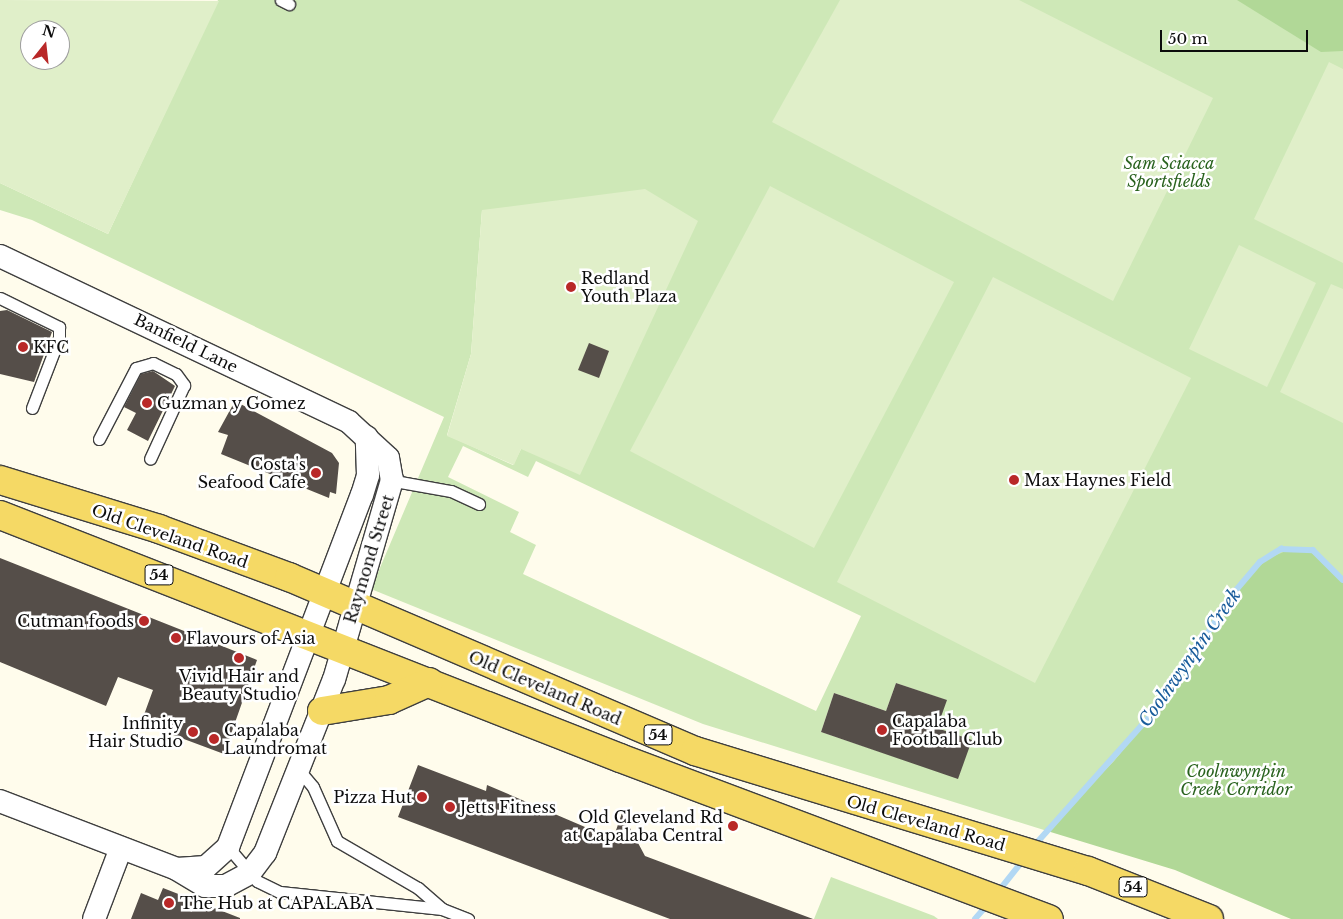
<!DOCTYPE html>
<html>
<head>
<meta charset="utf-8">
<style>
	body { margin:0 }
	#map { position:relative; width:1343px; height:919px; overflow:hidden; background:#fffcec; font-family:"Libre Baskerville",serif }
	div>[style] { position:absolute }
	.green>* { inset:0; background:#cee8b7 }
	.forest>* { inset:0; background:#b1d897 }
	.pitch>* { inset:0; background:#e0efc9 }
	.stream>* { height:5.5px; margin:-2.75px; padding:0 2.75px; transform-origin:2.75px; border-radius:2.75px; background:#b2d8f4 }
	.building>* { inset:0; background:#554e49 }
	.roads { filter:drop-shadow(1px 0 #3f3f3f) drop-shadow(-1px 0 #3f3f3f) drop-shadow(0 1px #3f3f3f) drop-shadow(0 -1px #3f3f3f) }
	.lane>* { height:11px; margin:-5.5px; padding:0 5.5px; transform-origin:5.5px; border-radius:5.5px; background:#fff }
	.street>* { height:22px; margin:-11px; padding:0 11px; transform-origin:11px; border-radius:11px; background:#fff }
	.primary>* { height:28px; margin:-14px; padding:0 14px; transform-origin:14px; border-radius:14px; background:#f5d965 }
	.dots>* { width:14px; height:14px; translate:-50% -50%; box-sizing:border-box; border:2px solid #fff; border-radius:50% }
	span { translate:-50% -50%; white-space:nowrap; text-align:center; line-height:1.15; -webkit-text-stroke:5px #fff; paint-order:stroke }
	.shield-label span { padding:1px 4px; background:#fff; border:1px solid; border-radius:4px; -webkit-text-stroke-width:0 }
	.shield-label { font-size:15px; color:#0c0c0c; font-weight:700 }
	.park-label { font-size:16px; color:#29621e; font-style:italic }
	.poi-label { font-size:16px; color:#0c0c0c }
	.left { translate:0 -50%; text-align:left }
	.right { translate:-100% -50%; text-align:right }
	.street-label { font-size:16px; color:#0c0c0c }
	.water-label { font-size:18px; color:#195c9b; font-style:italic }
	.north { position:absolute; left:20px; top:20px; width:50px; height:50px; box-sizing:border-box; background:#fff; border:1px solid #9e9e9e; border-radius:50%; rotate:16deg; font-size:14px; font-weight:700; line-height:20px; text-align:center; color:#0c0c0c }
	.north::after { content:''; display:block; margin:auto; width:18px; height:22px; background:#b92828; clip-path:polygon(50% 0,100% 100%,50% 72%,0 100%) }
	.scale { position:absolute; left:1160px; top:30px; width:148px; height:22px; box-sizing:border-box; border:2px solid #0c0c0c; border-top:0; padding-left:6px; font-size:15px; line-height:18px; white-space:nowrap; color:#0c0c0c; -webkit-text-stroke:4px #fff; paint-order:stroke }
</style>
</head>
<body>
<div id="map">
	<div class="green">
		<div style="clip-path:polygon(evenodd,218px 0,1343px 0,1343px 580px,1313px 550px,1260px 562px,1232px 595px,1167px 697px,1113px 762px,1044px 830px,703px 724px,371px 589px,444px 417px,32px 220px,0 210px,0 183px,108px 234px,218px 0,482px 210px,521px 449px,513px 465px,447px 435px,471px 354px,482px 210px,218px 0,463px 446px,528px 477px,536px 461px,861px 616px,816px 711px,523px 574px,536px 545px,510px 532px,519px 512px,448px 477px,463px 446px,218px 0,896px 683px,946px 700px,937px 728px,971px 740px,958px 778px,821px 732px,834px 693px,886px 711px,896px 683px)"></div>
		<div style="clip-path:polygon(831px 877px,934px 916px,938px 919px,814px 919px)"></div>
	</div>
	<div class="forest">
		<div style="clip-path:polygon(1237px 0,1343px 0,1343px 51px,1321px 52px)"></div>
		<div style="clip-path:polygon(1295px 547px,1313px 550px,1343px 580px,1343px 919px,1291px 919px,1175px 870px,1044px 830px,1113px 762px,1167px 697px,1232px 595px,1260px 562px)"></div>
	</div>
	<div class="pitch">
		<div style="clip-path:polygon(evenodd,0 0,219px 1px,108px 234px,0 183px,0 0,30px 30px,60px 30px,60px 60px,30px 60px,30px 30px)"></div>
		<div style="clip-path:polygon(840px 0,1019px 0,1213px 98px,1113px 301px,772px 122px)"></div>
		<div style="clip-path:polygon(1329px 62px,1343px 69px,1343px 263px,1254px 219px)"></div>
		<div style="clip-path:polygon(770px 186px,954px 282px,814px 548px,630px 451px)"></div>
		<div style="clip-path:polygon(645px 189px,698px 221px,580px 475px,521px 449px,514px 465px,447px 436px,471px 354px,482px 210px)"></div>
		<div style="clip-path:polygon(1239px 245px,1316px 283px,1267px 387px,1189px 349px)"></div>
		<div style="clip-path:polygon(993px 277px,1191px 378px,1035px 683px,837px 582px)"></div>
		<div style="clip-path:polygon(1331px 284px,1343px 289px,1343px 423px,1280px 392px)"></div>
	</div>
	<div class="stream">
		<div style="left:1033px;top:847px;width:201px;rotate:-48.2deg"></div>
		<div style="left:1167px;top:697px;width:121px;rotate:-57.5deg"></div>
		<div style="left:1232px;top:595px;width:43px;rotate:-49.7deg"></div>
		<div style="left:1260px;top:562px;width:25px;rotate:-32deg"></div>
		<div style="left:1281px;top:549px;width:32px;rotate:2deg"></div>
		<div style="left:1313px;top:550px;width:42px;rotate:45deg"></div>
		<div style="left:998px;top:892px;width:43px;rotate:-51.5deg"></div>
		<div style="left:975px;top:919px;width:18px;rotate:-49deg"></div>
	</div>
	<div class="building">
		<div style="clip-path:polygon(7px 310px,52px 332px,34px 382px,0 374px,0 311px)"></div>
		<div style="clip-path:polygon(589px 343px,609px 351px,599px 378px,578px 370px)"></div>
		<div style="clip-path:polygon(153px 371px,175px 386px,148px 441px,127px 430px,136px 413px,124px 407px,141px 374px)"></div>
		<div style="clip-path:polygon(235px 401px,332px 453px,339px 463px,336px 494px,330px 492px,329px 498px,221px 454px,228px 435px,218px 432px)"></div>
		<div style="clip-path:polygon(0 558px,257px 660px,224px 754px,141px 723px,153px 690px,118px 677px,106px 706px,0 662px)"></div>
		<div style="clip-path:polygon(896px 683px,947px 700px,937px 728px,972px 740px,958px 779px,821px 732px,834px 693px,886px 711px)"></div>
		<div style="clip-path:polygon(418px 765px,486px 791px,487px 785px,613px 839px,622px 813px,645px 856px,813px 919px,670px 919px,398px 817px)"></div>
		<div style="clip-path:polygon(163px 888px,240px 918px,240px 919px,131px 919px,141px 893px,158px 900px)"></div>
	</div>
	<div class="roads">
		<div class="lane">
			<div style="left:281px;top:0;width:9px;rotate:27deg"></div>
			<div style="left:0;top:298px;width:66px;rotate:26.2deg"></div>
			<div style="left:59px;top:327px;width:11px;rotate:90deg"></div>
			<div style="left:59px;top:338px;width:75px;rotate:111.1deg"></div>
			<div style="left:99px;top:439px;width:80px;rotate:-62.5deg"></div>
			<div style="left:136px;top:368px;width:18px;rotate:-16deg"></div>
			<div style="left:153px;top:363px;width:25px;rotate:26deg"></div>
			<div style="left:176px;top:374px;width:14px;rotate:54deg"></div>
			<div style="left:184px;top:385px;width:81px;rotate:114.7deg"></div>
			<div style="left:389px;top:480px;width:63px;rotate:10.1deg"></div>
			<div style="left:451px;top:491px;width:31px;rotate:25deg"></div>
			<div style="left:298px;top:769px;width:23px;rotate:50deg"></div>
			<div style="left:313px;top:787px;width:59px;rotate:66deg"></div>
			<div style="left:337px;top:841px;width:94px;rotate:30.1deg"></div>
			<div style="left:418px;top:888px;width:32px;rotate:41deg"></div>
			<div style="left:228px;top:847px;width:45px;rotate:49.5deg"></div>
			<div style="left:257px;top:881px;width:25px;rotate:26deg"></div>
			<div style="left:280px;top:892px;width:163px;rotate:6deg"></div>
			<div style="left:442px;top:909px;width:28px;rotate:21deg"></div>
		</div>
		<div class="street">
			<div style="left:0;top:256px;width:386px;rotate:25.4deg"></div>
			<div style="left:349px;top:422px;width:53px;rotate:42.7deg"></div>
			<div style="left:388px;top:458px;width:22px;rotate:80deg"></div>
			<div style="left:392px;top:480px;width:207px;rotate:106.2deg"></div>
			<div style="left:334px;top:679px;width:187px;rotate:111.6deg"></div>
			<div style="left:265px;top:853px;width:25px;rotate:127deg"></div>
			<div style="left:250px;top:873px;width:27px;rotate:152deg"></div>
			<div style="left:226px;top:886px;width:21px;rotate:180deg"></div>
			<div style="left:205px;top:886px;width:33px;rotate:-149deg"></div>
			<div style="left:177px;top:869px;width:190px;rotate:-159deg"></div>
			<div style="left:177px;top:869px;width:29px;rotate:-4deg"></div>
			<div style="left:206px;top:867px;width:30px;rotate:-42deg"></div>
			<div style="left:228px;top:847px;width:377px;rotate:-69.2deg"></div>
			<div style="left:362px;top:495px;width:21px;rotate:-73deg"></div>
			<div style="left:368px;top:475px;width:38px;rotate:-92deg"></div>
			<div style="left:94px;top:919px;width:76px;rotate:-69.2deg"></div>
		</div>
		<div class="primary">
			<div style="left:0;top:480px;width:166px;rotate:17.1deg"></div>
			<div style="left:159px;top:529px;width:139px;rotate:20.3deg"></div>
			<div style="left:289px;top:577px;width:442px;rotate:23.2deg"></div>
			<div style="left:695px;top:751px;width:411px;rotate:17deg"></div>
			<div style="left:1088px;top:871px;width:130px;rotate:21.6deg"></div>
			<div style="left:0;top:515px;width:666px;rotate:21.4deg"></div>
			<div style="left:620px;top:758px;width:458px;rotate:20.6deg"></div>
			<div style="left:322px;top:711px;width:68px;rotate:-9.3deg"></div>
			<div style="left:389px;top:700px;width:44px;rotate:-24.2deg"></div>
		</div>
	</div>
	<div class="dots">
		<div style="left:571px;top:287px;background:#b92828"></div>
		<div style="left:23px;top:347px;background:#b92828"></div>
		<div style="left:147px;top:403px;background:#b92828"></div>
		<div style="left:316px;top:473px;background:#b92828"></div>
		<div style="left:1014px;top:480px;background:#b92828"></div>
		<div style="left:144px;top:621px;background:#b92828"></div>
		<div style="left:176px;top:638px;background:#b92828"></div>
		<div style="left:239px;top:658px;background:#b92828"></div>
		<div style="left:882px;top:730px;background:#b92828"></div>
		<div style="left:193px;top:732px;background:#b92828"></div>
		<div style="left:214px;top:739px;background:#b92828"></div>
		<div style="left:422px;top:797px;background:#b92828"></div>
		<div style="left:450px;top:807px;background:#b92828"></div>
		<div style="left:733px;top:826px;background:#b92828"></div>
		<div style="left:169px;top:903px;background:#b92828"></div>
	</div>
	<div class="shield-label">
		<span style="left:159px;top:575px">54</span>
		<span style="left:658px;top:735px">54</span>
		<span style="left:1133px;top:887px">54</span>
	</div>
	<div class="park-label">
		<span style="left:1169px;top:172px">Sam Sciacca<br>Sportsfields</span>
		<span style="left:1236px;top:780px">Coolnwynpin<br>Creek Corridor</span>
	</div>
	<div class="poi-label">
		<span class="left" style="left:581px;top:287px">Redland<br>Youth Plaza</span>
		<span class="left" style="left:33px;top:347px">KFC</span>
		<span class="left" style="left:157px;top:403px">Guzman y Gomez</span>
		<span class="right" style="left:306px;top:473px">Costa's<br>Seafood Cafe</span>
		<span class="left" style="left:1024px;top:480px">Max Haynes Field</span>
		<span class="right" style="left:134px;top:621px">Cutman foods</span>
		<span class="left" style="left:186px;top:638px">Flavours of Asia</span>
		<span style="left:239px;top:685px">Vivid Hair and<br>Beauty Studio</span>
		<span class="left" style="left:892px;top:730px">Capalaba<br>Football Club</span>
		<span class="right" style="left:183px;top:732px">Infinity<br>Hair Studio</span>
		<span class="left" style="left:224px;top:739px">Capalaba<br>Laundromat</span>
		<span class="right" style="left:412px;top:797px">Pizza Hut</span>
		<span class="left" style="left:460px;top:807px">Jetts Fitness</span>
		<span class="right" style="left:723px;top:826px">Old Cleveland Rd<br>at Capalaba Central</span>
		<span class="left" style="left:180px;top:903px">The Hub at CAPALABA</span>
	</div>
	<div class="street-label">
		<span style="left:186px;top:343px;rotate:26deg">Banfield Lane</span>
		<span style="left:170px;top:536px;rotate:19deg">Old Cleveland Road</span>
		<span style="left:369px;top:559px;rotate:-73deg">Raymond Street</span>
		<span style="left:545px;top:688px;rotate:23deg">Old Cleveland Road</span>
		<span style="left:926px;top:823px;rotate:16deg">Old Cleveland Road</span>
	</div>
	<div class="water-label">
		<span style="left:1190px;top:658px;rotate:-55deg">Coolnwynpin Creek</span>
	</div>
	<div class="north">N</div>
	<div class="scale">50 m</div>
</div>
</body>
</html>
